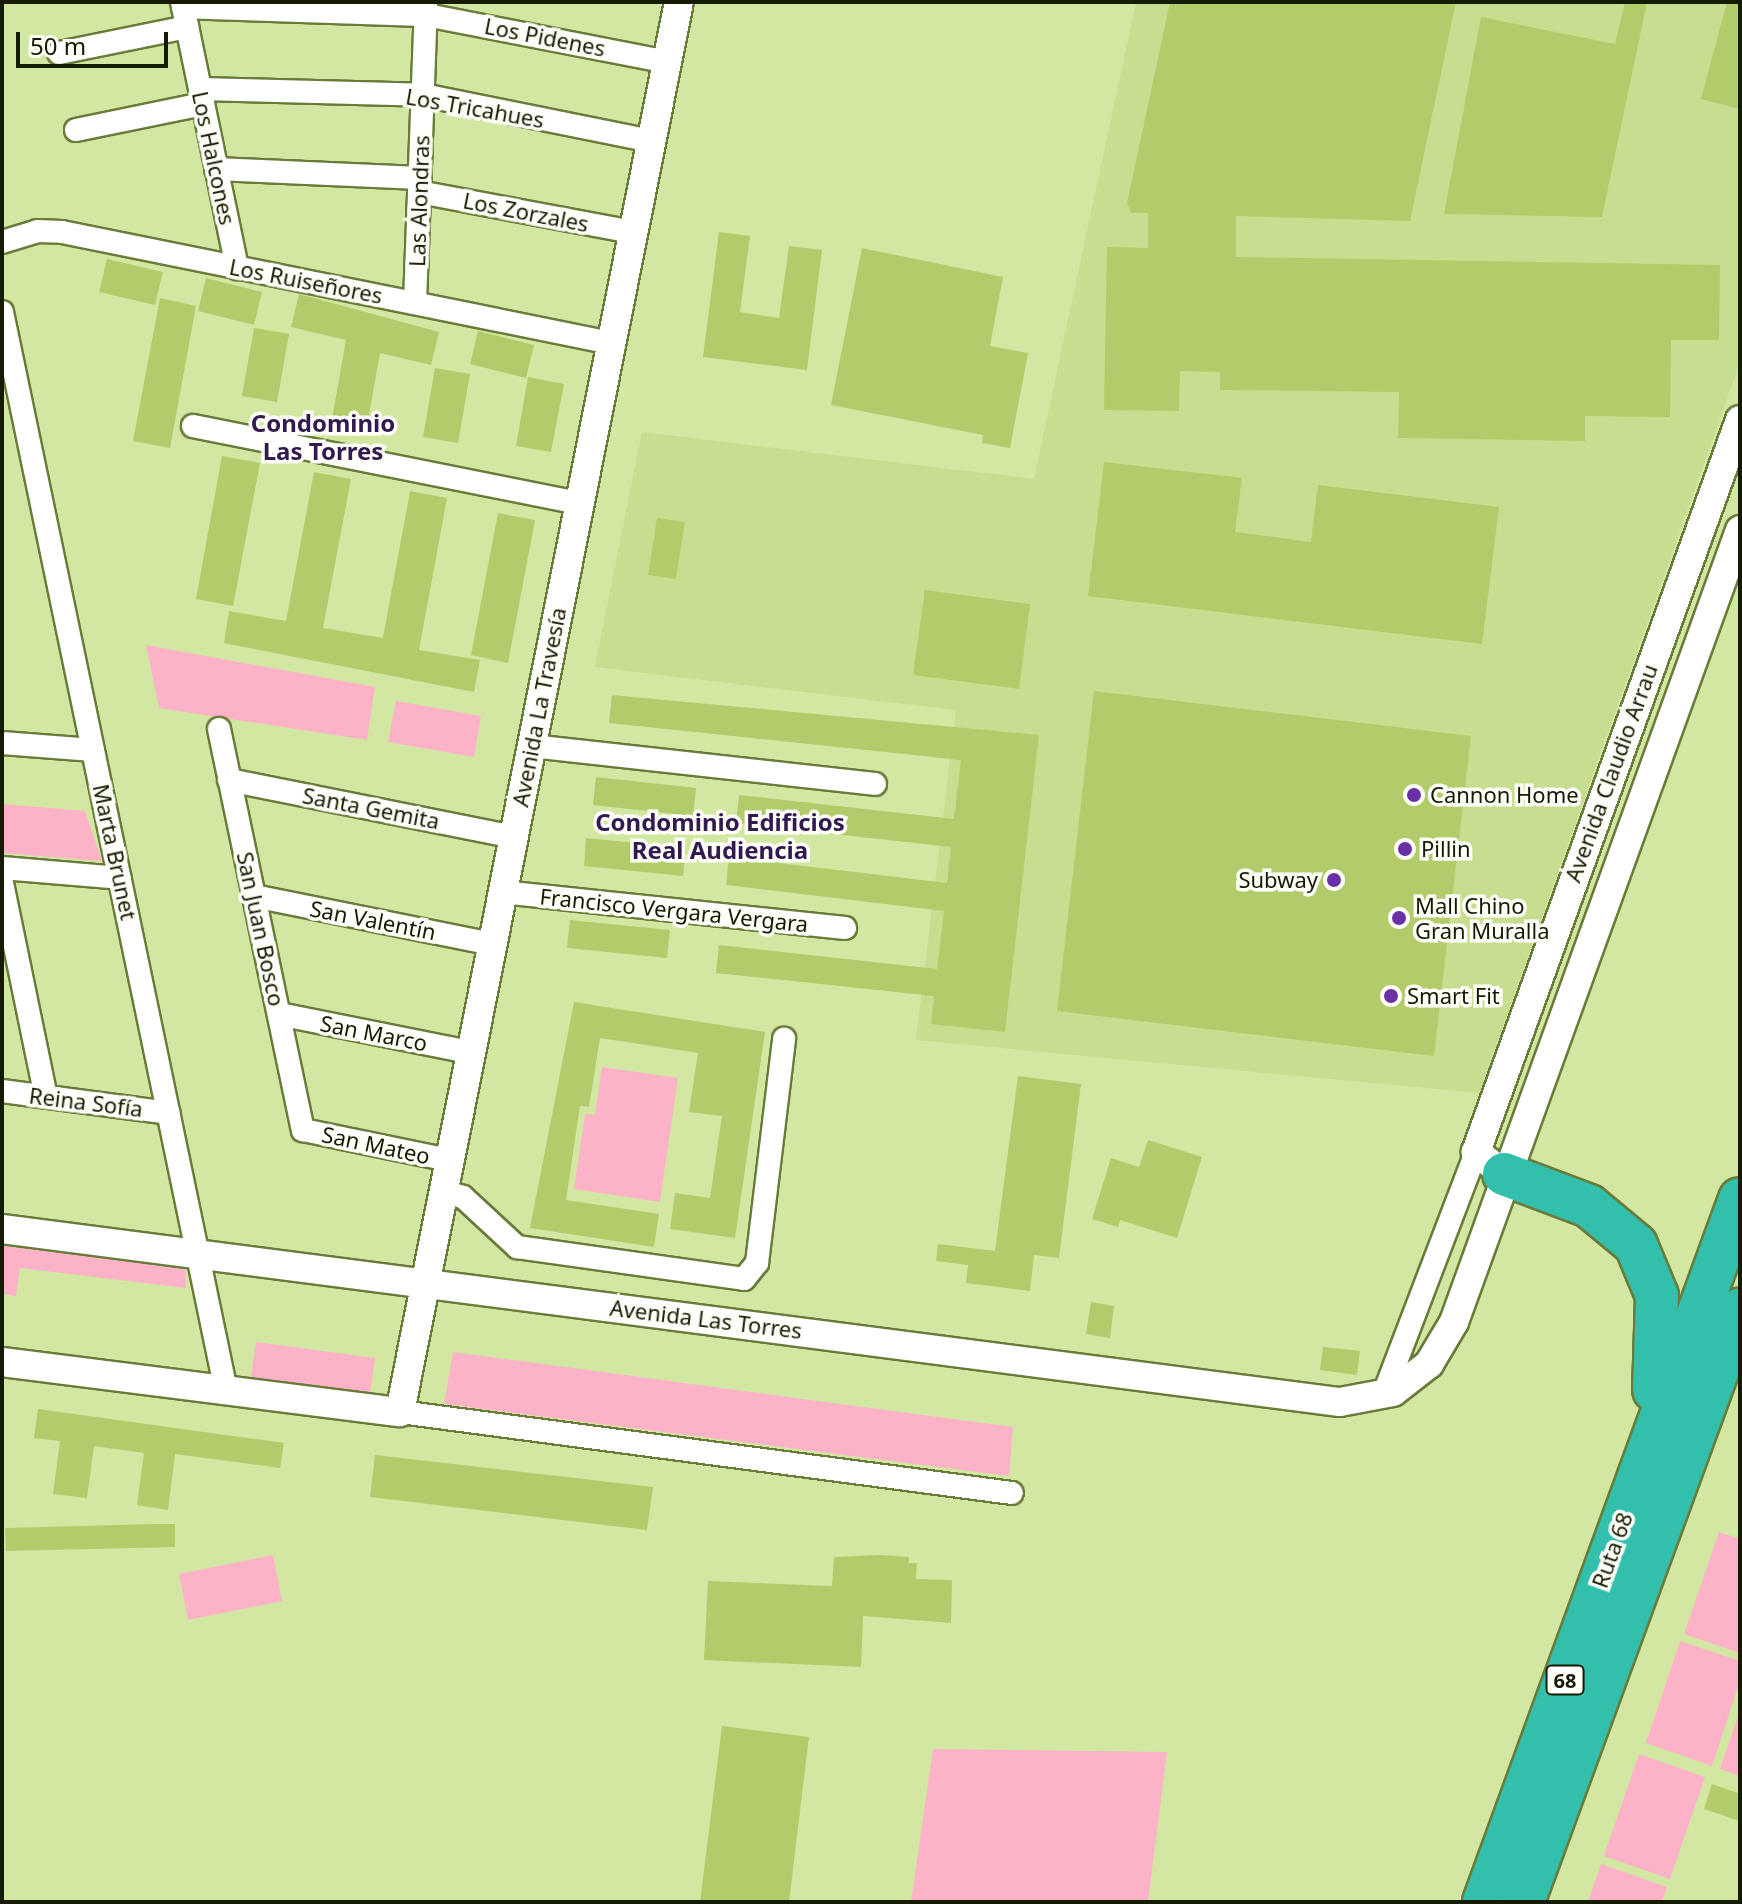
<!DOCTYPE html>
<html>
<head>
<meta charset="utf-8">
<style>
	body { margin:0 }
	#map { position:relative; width:1742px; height:1904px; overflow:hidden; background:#d2e7a1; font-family:"Noto Sans",sans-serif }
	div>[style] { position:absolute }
	.built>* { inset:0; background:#c7dd90 }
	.green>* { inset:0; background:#fdb3c7 }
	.building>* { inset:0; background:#b2cc6c }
	.roads { filter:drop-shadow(2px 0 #697b39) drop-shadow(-2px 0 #697b39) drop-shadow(0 2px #697b39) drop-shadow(0 -2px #697b39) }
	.minor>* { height:22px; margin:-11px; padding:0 11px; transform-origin:11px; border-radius:11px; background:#fff }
	.tertiary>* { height:28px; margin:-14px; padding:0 14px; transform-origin:14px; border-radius:14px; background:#fff }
	.motorway>* { height:42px; margin:-21px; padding:0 21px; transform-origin:21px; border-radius:21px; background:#32bfac }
	.dots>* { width:22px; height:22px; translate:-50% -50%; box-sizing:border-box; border:4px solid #fdfff8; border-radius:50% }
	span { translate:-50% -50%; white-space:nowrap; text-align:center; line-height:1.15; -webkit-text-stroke:7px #fdfff8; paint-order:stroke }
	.shield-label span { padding:2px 6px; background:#fdfff8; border:2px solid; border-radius:6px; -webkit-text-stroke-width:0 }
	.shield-label { font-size:20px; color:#151b02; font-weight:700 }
	.street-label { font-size:22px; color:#151b02 }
	.poi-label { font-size:22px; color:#151b02 }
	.left { translate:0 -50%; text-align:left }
	.right { translate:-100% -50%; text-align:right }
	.neighbourhood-label { font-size:24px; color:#331951; font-weight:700 }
	.frame { position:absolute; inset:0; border:4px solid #151b02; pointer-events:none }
	.scale { position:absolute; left:16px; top:32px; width:152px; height:36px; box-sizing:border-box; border:4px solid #151b02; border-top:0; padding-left:10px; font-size:24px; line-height:28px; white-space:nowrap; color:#151b02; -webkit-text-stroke:6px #fdfff8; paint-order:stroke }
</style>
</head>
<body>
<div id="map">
	<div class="built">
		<div style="clip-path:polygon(1136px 2px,1740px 2px,1740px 363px,1479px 1093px,916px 1040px,956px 710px,595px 667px,642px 432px,1034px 479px)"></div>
	</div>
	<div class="green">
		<div style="clip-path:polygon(146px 645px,375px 687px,367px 740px,159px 708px)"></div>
		<div style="clip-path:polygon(396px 701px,481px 716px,474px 757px,388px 742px)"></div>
		<div style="clip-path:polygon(2px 804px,85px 811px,102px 861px,2px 853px)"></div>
		<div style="clip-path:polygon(602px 1067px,678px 1078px,660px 1202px,574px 1189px,585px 1114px,595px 1115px)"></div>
		<div style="clip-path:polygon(2px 1242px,185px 1265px,186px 1288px,20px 1268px,16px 1296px,2px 1294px)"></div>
		<div style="clip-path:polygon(256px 1342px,375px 1358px,370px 1394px,251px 1377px)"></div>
		<div style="clip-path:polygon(453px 1352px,1013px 1427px,1009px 1476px,444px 1404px)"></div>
		<div style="clip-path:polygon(1719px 1532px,1740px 1539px,1740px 1653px,1684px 1634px)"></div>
		<div style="clip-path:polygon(273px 1555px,282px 1601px,188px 1620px,179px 1574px)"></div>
		<div style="clip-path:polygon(1680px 1641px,1740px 1661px,1740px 1681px,1712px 1766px,1646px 1743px)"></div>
		<div style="clip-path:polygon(1740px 1710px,1740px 1776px,1720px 1769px)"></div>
		<div style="clip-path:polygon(933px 1749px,1167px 1752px,1148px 1902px,911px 1902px)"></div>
		<div style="clip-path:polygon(1639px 1754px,1705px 1777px,1670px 1879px,1604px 1856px)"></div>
		<div style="clip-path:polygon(1601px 1864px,1667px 1887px,1662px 1902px,1588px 1902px)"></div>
	</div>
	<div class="building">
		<div style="clip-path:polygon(1170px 2px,1456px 2px,1410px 221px,1236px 216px,1236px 257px,1720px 265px,1719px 340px,1671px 340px,1670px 417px,1585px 416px,1585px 441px,1398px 438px,1399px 392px,1220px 390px,1220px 372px,1180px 371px,1179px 411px,1104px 410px,1107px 247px,1148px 248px,1148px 213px,1131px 213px,1127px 203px)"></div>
		<div style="clip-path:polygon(1625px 2px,1647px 2px,1602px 217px,1444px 214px,1481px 17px,1615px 44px)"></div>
		<div style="clip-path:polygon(1727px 2px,1740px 2px,1740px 109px,1701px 99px)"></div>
		<div style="clip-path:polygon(719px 232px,750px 236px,740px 312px,779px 318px,789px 246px,822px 250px,807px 370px,703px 357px)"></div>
		<div style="clip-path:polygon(862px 248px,1003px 277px,990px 346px,1028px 353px,1010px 448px,982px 443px,983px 435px,831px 405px)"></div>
		<div style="clip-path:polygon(107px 259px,163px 272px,155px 305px,99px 292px)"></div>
		<div style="clip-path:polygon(206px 278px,262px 292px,254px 325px,198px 311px)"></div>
		<div style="clip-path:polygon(299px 294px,439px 332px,431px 365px,380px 353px,367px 426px,332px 419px,346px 340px,291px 327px)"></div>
		<div style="clip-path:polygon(160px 298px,196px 306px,170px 448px,133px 441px)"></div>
		<div style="clip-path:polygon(254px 328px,289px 334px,277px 402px,242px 396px)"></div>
		<div style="clip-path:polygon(478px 331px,534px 345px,526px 378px,470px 364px)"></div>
		<div style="clip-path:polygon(435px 368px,470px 374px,458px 443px,423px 437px)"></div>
		<div style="clip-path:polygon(528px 377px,564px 384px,551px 452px,516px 446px)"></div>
		<div style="clip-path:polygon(222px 456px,260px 463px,233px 606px,196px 599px)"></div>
		<div style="clip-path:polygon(1104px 462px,1242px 478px,1235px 532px,1311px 542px,1318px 485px,1499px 507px,1482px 644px,1088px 596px)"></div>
		<div style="clip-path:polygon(314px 472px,351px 479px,323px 628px,383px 638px,410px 491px,447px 498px,419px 650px,480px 660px,474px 692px,224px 643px,229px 611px,286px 621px)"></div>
		<div style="clip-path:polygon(498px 513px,535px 520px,508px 663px,471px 655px)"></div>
		<div style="clip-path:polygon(657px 518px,685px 522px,676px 579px,648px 575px)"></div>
		<div style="clip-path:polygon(925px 590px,1030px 604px,1019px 689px,913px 675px)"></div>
		<div style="clip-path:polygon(1094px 691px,1471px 736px,1434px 1056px,1057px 1011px)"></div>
		<div style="clip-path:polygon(612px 695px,1039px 735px,1005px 1032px,931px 1024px,934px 996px,716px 973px,719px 945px,937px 969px,944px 911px,726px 885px,729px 857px,947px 883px,951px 847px,736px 823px,739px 795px,954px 819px,961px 760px,609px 723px)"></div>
		<div style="clip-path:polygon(596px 777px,696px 788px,693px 816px,593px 805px)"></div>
		<div style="clip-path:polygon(586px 838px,686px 848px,683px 876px,584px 866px)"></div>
		<div style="clip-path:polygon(570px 920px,670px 930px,667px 958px,567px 948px)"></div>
		<div style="clip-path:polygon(574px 1002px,765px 1032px,735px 1238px,670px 1229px,675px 1193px,710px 1198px,722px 1116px,689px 1112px,698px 1053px,600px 1038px,589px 1107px,580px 1106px,566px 1200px,659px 1214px,654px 1247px,530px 1228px)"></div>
		<div style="clip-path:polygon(1018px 1076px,1081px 1084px,1059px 1258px,1034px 1255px,1030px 1291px,966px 1283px,968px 1265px,936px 1261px,938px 1244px,995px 1251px)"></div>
		<div style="clip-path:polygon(1148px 1140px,1202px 1157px,1177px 1238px,1120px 1220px,1118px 1227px,1092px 1219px,1111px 1158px,1139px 1167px)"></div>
		<div style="clip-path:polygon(1091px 1302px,1114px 1306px,1110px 1338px,1086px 1334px)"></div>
		<div style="clip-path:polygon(1323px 1347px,1360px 1351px,1357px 1375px,1320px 1370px)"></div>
		<div style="clip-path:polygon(38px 1409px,284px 1443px,280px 1468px,175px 1454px,168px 1510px,137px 1505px,144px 1453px,94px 1446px,87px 1498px,53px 1494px,60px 1441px,34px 1438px)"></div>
		<div style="clip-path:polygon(375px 1455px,653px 1487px,647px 1530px,370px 1497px)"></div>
		<div style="clip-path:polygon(157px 1524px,175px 1524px,175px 1547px,6px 1551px,5px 1528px)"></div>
		<div style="clip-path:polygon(881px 1555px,909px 1557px,909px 1563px,917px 1563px,916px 1579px,952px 1580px,951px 1623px,863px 1616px,861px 1667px,704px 1660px,708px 1581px,832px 1586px,834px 1557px)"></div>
		<div style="clip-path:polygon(722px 1726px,809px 1737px,789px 1902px,700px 1902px)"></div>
		<div style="clip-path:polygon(1712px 1784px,1740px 1794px,1740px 1821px,1704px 1809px)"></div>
	</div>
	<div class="roads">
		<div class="minor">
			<div style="left:182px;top:2px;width:272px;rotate:78.3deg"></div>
			<div style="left:183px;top:7px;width:243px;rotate:1.9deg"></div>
			<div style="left:426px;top:15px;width:246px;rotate:11deg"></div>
			<div style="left:59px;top:53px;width:131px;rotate:-11.5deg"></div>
			<div style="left:200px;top:89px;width:223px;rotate:1.5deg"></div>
			<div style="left:423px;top:95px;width:233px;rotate:11.4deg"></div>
			<div style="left:76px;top:130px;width:130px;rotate:-11.6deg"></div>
			<div style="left:216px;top:169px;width:204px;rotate:2.5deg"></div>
			<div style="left:419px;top:192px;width:218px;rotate:10.6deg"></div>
			<div style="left:2px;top:242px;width:37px;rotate:-17deg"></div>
			<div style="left:37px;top:231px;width:25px;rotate:2deg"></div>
			<div style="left:62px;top:232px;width:560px;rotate:11.43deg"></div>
			<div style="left:415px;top:303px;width:300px;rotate:-87.9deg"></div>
			<div style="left:2px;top:312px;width:1102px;rotate:78.27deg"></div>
			<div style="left:193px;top:426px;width:395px;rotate:11.3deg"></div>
			<div style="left:219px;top:729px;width:410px;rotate:78.2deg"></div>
			<div style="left:303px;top:1130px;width:149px;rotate:11.6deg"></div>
			<div style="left:2px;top:743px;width:91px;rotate:4.4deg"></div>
			<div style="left:531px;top:746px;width:346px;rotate:6.3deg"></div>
			<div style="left:229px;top:780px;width:290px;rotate:11.3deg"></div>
			<div style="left:2px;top:868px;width:118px;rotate:4.8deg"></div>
			<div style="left:2px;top:883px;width:218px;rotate:78.4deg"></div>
			<div style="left:502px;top:892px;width:345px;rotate:6deg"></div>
			<div style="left:254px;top:896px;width:243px;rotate:11.4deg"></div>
			<div style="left:279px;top:1014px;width:195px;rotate:11.3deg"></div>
			<div style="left:2px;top:1091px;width:168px;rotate:7.5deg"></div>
			<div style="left:443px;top:1191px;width:21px;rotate:17deg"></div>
			<div style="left:463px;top:1197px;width:74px;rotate:42.8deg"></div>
			<div style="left:517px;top:1247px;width:229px;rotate:8deg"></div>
			<div style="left:744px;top:1279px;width:21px;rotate:-51deg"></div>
			<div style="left:757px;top:1263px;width:226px;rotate:-83.1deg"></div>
			<div style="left:1383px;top:1396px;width:261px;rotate:-69.1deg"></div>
			<div style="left:400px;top:1412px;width:617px;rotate:7.54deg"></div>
		</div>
		<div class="tertiary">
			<div style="left:1504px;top:1174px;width:36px;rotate:-142deg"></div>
			<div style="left:1476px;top:1152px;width:778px;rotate:-70.17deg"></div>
			<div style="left:2px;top:1229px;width:1349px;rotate:7.37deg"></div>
			<div style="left:1340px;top:1402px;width:54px;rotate:-10.7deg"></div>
			<div style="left:1393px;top:1392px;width:46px;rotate:-37.9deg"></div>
			<div style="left:1429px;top:1364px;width:49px;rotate:-59.2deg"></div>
			<div style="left:1454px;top:1322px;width:842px;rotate:-70.14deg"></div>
			<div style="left:2px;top:1362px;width:401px;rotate:7.2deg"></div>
			<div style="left:400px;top:1412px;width:1437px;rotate:-78.81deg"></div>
		</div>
		<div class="motorway">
			<div style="left:1504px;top:1174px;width:91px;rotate:20.6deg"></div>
			<div style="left:1589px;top:1206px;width:61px;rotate:39.7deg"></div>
			<div style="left:1636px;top:1245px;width:55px;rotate:67.6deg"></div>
			<div style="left:1657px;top:1296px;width:94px;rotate:91.8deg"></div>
			<div style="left:1484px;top:1902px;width:748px;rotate:-69.99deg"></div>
			<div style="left:1523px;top:1902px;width:631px;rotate:-69.9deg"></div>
		</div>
	</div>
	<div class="dots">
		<div style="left:1414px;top:795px;background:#6a30a6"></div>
		<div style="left:1405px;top:849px;background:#6a30a6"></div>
		<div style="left:1334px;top:880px;background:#6a30a6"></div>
		<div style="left:1399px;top:918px;background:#6a30a6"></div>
		<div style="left:1391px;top:996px;background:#6a30a6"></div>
	</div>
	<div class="shield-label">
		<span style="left:1565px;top:1680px">68</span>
	</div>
	<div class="street-label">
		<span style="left:545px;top:37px;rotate:11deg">Los Pidenes</span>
		<span style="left:475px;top:108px;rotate:10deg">Los Tricahues</span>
		<span style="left:214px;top:158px;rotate:78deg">Los Halcones</span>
		<span style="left:419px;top:201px;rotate:-88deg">Las Alondras</span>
		<span style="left:526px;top:212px;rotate:11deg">Los Zorzales</span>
		<span style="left:306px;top:281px;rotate:11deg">Los Ruiseñores</span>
		<span style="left:539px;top:707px;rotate:-79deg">Avenida La Travesía</span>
		<span style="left:1611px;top:773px;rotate:-70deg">Avenida Claudio Arrau</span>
		<span style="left:371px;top:808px;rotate:11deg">Santa Gemita</span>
		<span style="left:115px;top:852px;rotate:78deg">Marta Brunet</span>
		<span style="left:674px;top:910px;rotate:6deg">Francisco Vergara Vergara</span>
		<span style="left:373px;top:920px;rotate:11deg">San Valentín</span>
		<span style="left:261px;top:929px;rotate:78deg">San Juan Bosco</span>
		<span style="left:374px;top:1033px;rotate:11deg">San Marco</span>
		<span style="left:86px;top:1102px;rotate:7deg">Reina Sofía</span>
		<span style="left:376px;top:1145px;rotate:12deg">San Mateo</span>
		<span style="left:706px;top:1319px;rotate:7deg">Avenida Las Torres</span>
		<span style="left:1612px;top:1550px;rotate:-70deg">Ruta 68</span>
	</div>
	<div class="poi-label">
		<span class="left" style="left:1430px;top:795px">Cannon Home</span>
		<span class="left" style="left:1421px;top:849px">Pillin</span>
		<span class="right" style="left:1318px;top:880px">Subway</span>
		<span class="left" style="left:1415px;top:918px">Mall Chino<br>Gran Muralla</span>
		<span class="left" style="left:1407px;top:996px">Smart Fit</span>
	</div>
	<div class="neighbourhood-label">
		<span style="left:323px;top:437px">Condominio<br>Las Torres</span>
		<span style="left:720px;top:836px">Condominio Edificios<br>Real Audiencia</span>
	</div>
	<div class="frame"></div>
	<div class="scale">50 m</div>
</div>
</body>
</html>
